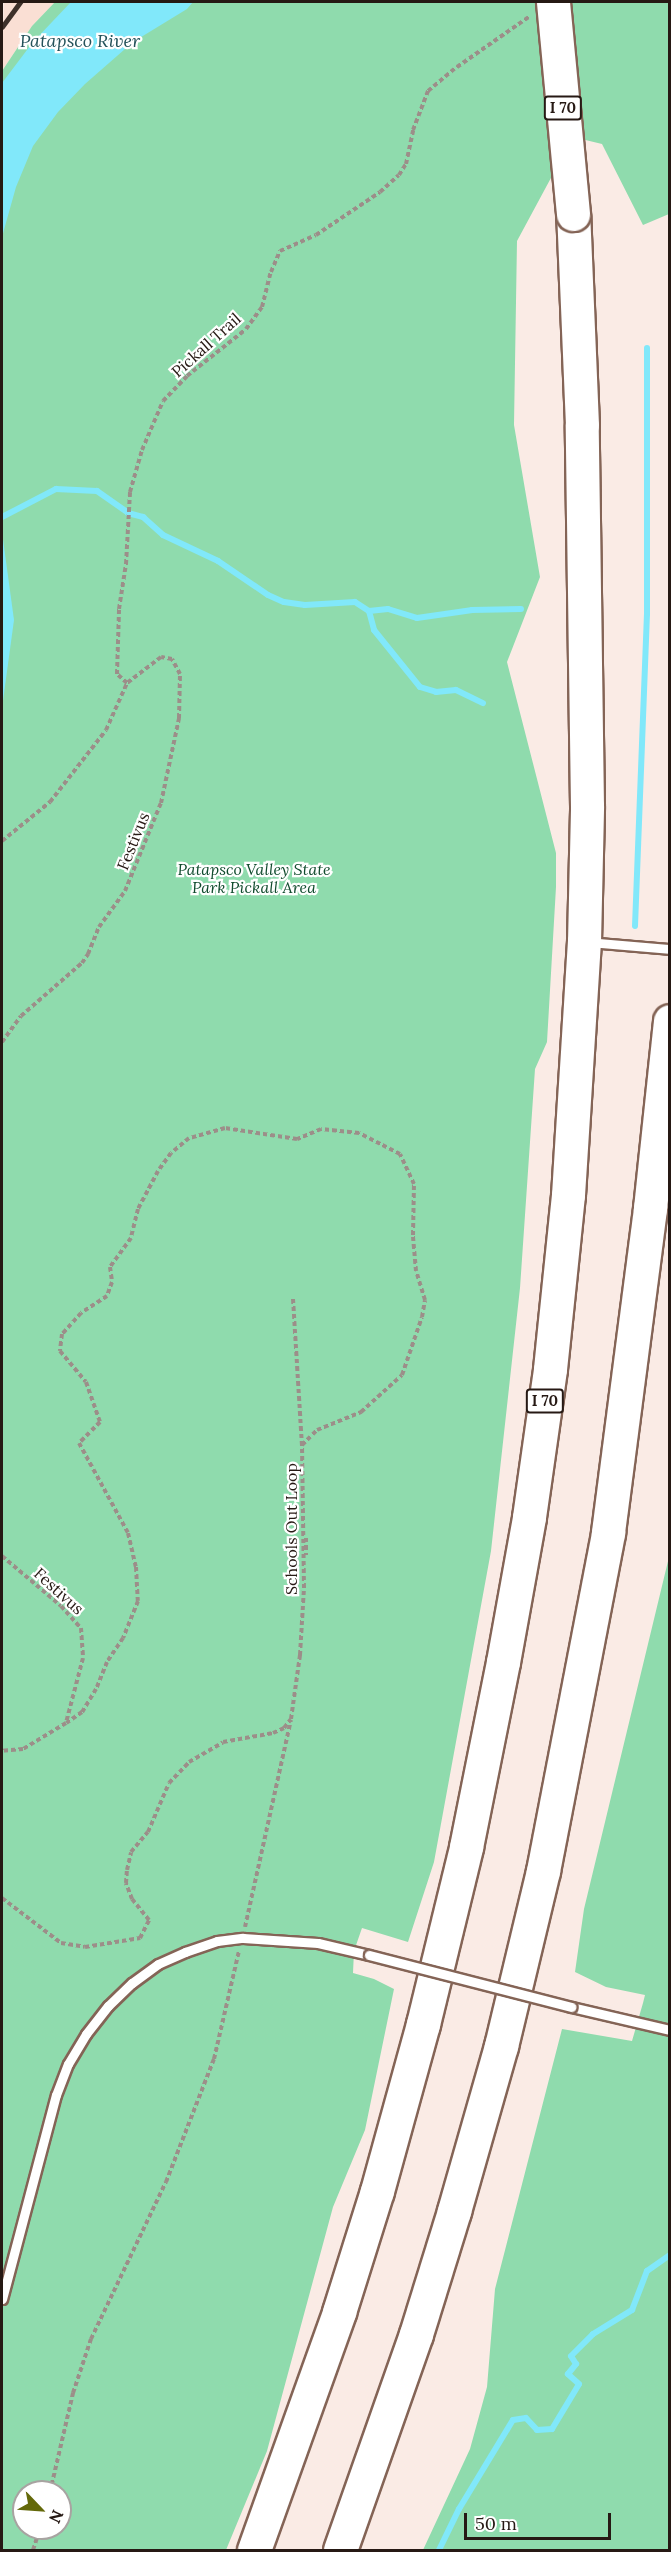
<!DOCTYPE html>
<html>
<head>
<meta charset="utf-8">
<style>
	body { margin:0 }
	#map { position:relative; width:671px; height:2552px; overflow:hidden; background:#faebe5; font-family:Lora,serif }
	div>[style] { position:absolute }
	.built>* { inset:0; background:#fadfd4 }
	.green>* { inset:0; background:#8fdbad }
	.water>* { inset:0; background:#81e8fa }
	.stream>* { height:6px; margin:-3px; padding:0 3px; transform-origin:3px; border-radius:3px; background:#81e8fa }
	.path>* { height:4px; margin-top:-2px; transform-origin:0; background:repeating-linear-gradient(90deg,#9c8e89 0 4.5px,transparent 0 7.5px) }
	.roads { filter:drop-shadow(2px 0 #846456) drop-shadow(-2px 0 #846456) drop-shadow(0 2px #846456) drop-shadow(0 -2px #846456) }
	.lane>* { height:9px; margin:-4.5px; padding:0 4.5px; transform-origin:4.5px; border-radius:4.5px; background:#fff }
	.highway>* { height:33px; margin:-16.5px; padding:0 16.5px; transform-origin:16.5px; border-radius:16.5px; background:#fff }
	.rail>* { height:4.5px; margin:-2.25px; padding:0 2.25px; transform-origin:2.25px; border-radius:2.25px; background:#3e312b }
	.bridges { filter:drop-shadow(2px 0 #846456) drop-shadow(-2px 0 #846456) drop-shadow(0 2px #846456) drop-shadow(0 -2px #846456) }
	.lane-bridge>* { height:9px; margin:-4.5px; padding:0 4.5px; transform-origin:4.5px; border-radius:4.5px; background:#fff }
	.highway-bridge>* { height:33px; margin:-16.5px; padding:0 16.5px; transform-origin:16.5px; border-radius:16.5px; background:#fff }
	span { translate:-50% -50%; white-space:nowrap; text-align:center; line-height:1.15; -webkit-text-stroke:4.5px #fff; paint-order:stroke }
	.shield-label span { padding:2px 4px; background:#fff; border:2px solid; border-radius:4px; -webkit-text-stroke-width:0 }
	.shield-label { font-size:15px; color:#261914; font-weight:700 }
	.street-label { font-size:16px; color:#261914 }
	.park-label { font-size:16px; color:#104b2d; font-style:italic }
	.water-label { font-size:18px; color:#24525a; font-style:italic }
	.frame { position:absolute; inset:0; border:3px solid #261914; pointer-events:none }
	.north { position:absolute; left:12px; top:2480px; width:60px; height:60px; box-sizing:border-box; background:#fff; border:2px solid #a8a3a1; border-radius:50%; rotate:115deg; font-size:16px; font-weight:700; line-height:24px; text-align:center; color:#261914 }
	.north::after { content:''; display:block; margin:auto; width:21px; height:27px; background:#64690a; clip-path:polygon(50% 0,100% 100%,50% 72%,0 100%) }
	.scale { position:absolute; left:464px; top:2513px; width:147px; height:27px; box-sizing:border-box; border:3px solid #261914; border-top:0; padding-left:8px; font-size:18px; line-height:21px; white-space:nowrap; color:#261914; -webkit-text-stroke:4px #fff; paint-order:stroke }
</style>
</head>
<body>
<div id="map">
	<div class="built">
		<div style="clip-path:polygon(4px 2px,55px 2px,32px 26px,2px 71px)"></div>
	</div>
	<div class="green">
		<div style="clip-path:polygon(evenodd,55px 2px,669px 2px,669px 214px,643px 225px,602px 144px,573px 137px,517px 241px,514px 425px,540px 577px,507px 662px,556px 853px,556px 887px,547px 1042px,535px 1069px,520px 1288px,491px 1551px,434px 1862px,408px 1942px,362px 1928px,354px 1951px,353px 1973px,374px 1979px,394px 1989px,365px 2130px,333px 2207px,267px 2451px,226px 2550px,2px 2550px,2px 71px,32px 26px,55px 2px,24px 2492px,60px 2492px,60px 2528px,24px 2528px,24px 2492px)"></div>
		<div style="clip-path:polygon(669px 1557px,669px 2550px,423px 2550px,470px 2449px,487px 2387px,495px 2289px,562px 2029px,632px 2041px,643px 2003px,645px 1995px,606px 1987px,575px 1972px,584px 1909px)"></div>
	</div>
	<div class="water">
		<div style="clip-path:polygon(71px 2px,193px 2px,187px 9px,133px 42px,85px 84px,58px 112px,33px 146px,16px 187px,2px 237px,2px 83px,33px 42px)"></div>
		<div style="clip-path:polygon(2px 532px,14px 620px,2px 708px)"></div>
	</div>
	<div class="stream">
		<div style="left:2px;top:517px;width:61px;rotate:-27.4deg"></div>
		<div style="left:56px;top:489px;width:41px;rotate:2.8deg"></div>
		<div style="left:97px;top:491px;width:38px;rotate:35deg"></div>
		<div style="left:128px;top:513px;width:16px;rotate:15deg"></div>
		<div style="left:143px;top:517px;width:27px;rotate:42deg"></div>
		<div style="left:163px;top:535px;width:61px;rotate:25.3deg"></div>
		<div style="left:218px;top:561px;width:60px;rotate:34.2deg"></div>
		<div style="left:268px;top:595px;width:17px;rotate:24deg"></div>
		<div style="left:284px;top:602px;width:21px;rotate:8deg"></div>
		<div style="left:305px;top:605px;width:50px;rotate:-3.4deg"></div>
		<div style="left:355px;top:602px;width:17px;rotate:33deg"></div>
		<div style="left:369px;top:611px;width:20px;rotate:75deg"></div>
		<div style="left:374px;top:630px;width:73px;rotate:51.1deg"></div>
		<div style="left:420px;top:687px;width:17px;rotate:17deg"></div>
		<div style="left:436px;top:692px;width:20px;rotate:-6deg"></div>
		<div style="left:456px;top:690px;width:30px;rotate:26deg"></div>
		<div style="left:369px;top:611px;width:19px;rotate:-6deg"></div>
		<div style="left:388px;top:609px;width:30px;rotate:17deg"></div>
		<div style="left:417px;top:618px;width:56px;rotate:-8.3deg"></div>
		<div style="left:472px;top:610px;width:49px;rotate:-1.2deg"></div>
		<div style="left:635px;top:926px;width:312px;rotate:-87.8deg"></div>
		<div style="left:647px;top:614px;width:266px;rotate:-90deg"></div>
		<div style="left:439px;top:2550px;width:46px;rotate:-64deg"></div>
		<div style="left:459px;top:2509px;width:104px;rotate:-58.8deg"></div>
		<div style="left:513px;top:2420px;width:13px;rotate:-9deg"></div>
		<div style="left:526px;top:2418px;width:16px;rotate:47deg"></div>
		<div style="left:537px;top:2430px;width:15px;rotate:-4deg"></div>
		<div style="left:552px;top:2429px;width:52px;rotate:-59deg"></div>
		<div style="left:579px;top:2384px;width:15px;rotate:-138deg"></div>
		<div style="left:568px;top:2374px;width:13px;rotate:-51deg"></div>
		<div style="left:576px;top:2364px;width:9px;rotate:-122deg"></div>
		<div style="left:571px;top:2356px;width:31px;rotate:-45deg"></div>
		<div style="left:593px;top:2334px;width:46px;rotate:-31.6deg"></div>
		<div style="left:632px;top:2310px;width:42px;rotate:-69deg"></div>
		<div style="left:647px;top:2271px;width:28px;rotate:-35deg"></div>
	</div>
	<div class="path">
		<div style="left:127px;top:683px;width:13px;rotate:-138deg"></div>
		<div style="left:117px;top:674px;width:65px;rotate:-88.2deg"></div>
		<div style="left:119px;top:609px;width:46px;rotate:-81.2deg"></div>
		<div style="left:126px;top:564px;width:72px;rotate:-86.8deg"></div>
		<div style="left:130px;top:492px;width:44px;rotate:-74.1deg"></div>
		<div style="left:142px;top:450px;width:53px;rotate:-66.8deg"></div>
		<div style="left:163px;top:401px;width:35px;rotate:-46deg"></div>
		<div style="left:187px;top:376px;width:75px;rotate:-38.5deg"></div>
		<div style="left:246px;top:329px;width:27px;rotate:-54deg"></div>
		<div style="left:262px;top:307px;width:36px;rotate:-76deg"></div>
		<div style="left:271px;top:272px;width:23px;rotate:-67deg"></div>
		<div style="left:280px;top:251px;width:39px;rotate:-24deg"></div>
		<div style="left:316px;top:235px;width:77px;rotate:-33.9deg"></div>
		<div style="left:380px;top:192px;width:25px;rotate:-42deg"></div>
		<div style="left:399px;top:175px;width:13px;rotate:-58deg"></div>
		<div style="left:406px;top:164px;width:35px;rotate:-78deg"></div>
		<div style="left:413px;top:130px;width:42px;rotate:-69deg"></div>
		<div style="left:428px;top:91px;width:38px;rotate:-40deg"></div>
		<div style="left:457px;top:67px;width:89px;rotate:-34.9deg"></div>
		<div style="left:2px;top:841px;width:62px;rotate:-39.1deg"></div>
		<div style="left:50px;top:802px;width:91px;rotate:-52.1deg"></div>
		<div style="left:106px;top:730px;width:51px;rotate:-65.9deg"></div>
		<div style="left:2px;top:1042px;width:32px;rotate:-54deg"></div>
		<div style="left:21px;top:1016px;width:81px;rotate:-41deg"></div>
		<div style="left:82px;top:963px;width:11px;rotate:-56deg"></div>
		<div style="left:88px;top:954px;width:29px;rotate:-68deg"></div>
		<div style="left:99px;top:927px;width:44px;rotate:-54.2deg"></div>
		<div style="left:125px;top:891px;width:95px;rotate:-67.8deg"></div>
		<div style="left:161px;top:803px;width:87px;rotate:-78deg"></div>
		<div style="left:179px;top:718px;width:44px;rotate:-88.7deg"></div>
		<div style="left:180px;top:674px;width:17px;rotate:-118deg"></div>
		<div style="left:172px;top:659px;width:11px;rotate:-170deg"></div>
		<div style="left:161px;top:657px;width:43px;rotate:142.6deg"></div>
		<div style="left:293px;top:1299px;width:148px;rotate:86.5deg"></div>
		<div style="left:306px;top:1538px;width:17px;rotate:90deg"></div>
		<div style="left:2px;top:1556px;width:77px;rotate:40.3deg"></div>
		<div style="left:61px;top:1606px;width:30px;rotate:48deg"></div>
		<div style="left:81px;top:1628px;width:30px;rotate:86deg"></div>
		<div style="left:83px;top:1658px;width:67px;rotate:104.7deg"></div>
		<div style="left:66px;top:1723px;width:50px;rotate:148.8deg"></div>
		<div style="left:23px;top:1749px;width:21px;rotate:175deg"></div>
		<div style="left:2px;top:1898px;width:74px;rotate:37.3deg"></div>
		<div style="left:61px;top:1943px;width:24px;rotate:9deg"></div>
		<div style="left:85px;top:1947px;width:56px;rotate:-9.3deg"></div>
		<div style="left:140px;top:1938px;width:20px;rotate:-63deg"></div>
		<div style="left:149px;top:1920px;width:27px;rotate:-129deg"></div>
		<div style="left:132px;top:1899px;width:17px;rotate:-111deg"></div>
		<div style="left:126px;top:1883px;width:13px;rotate:-86deg"></div>
		<div style="left:127px;top:1870px;width:18px;rotate:-77deg"></div>
		<div style="left:131px;top:1852px;width:26px;rotate:-50deg"></div>
		<div style="left:148px;top:1832px;width:53px;rotate:-66.8deg"></div>
		<div style="left:169px;top:1783px;width:29px;rotate:-46deg"></div>
		<div style="left:189px;top:1762px;width:39px;rotate:-30deg"></div>
		<div style="left:223px;top:1742px;width:51px;rotate:-10.2deg"></div>
		<div style="left:273px;top:1733px;width:12px;rotate:-24deg"></div>
		<div style="left:284px;top:1728px;width:11px;rotate:-52deg"></div>
		<div style="left:291px;top:1719px;width:65px;rotate:-82deg"></div>
		<div style="left:300px;top:1655px;width:67px;rotate:-86.6deg"></div>
		<div style="left:304px;top:1588px;width:143px;rotate:-90.8deg"></div>
		<div style="left:302px;top:1445px;width:21px;rotate:-45deg"></div>
		<div style="left:317px;top:1430px;width:48px;rotate:-22.2deg"></div>
		<div style="left:361px;top:1412px;width:55px;rotate:-42.1deg"></div>
		<div style="left:402px;top:1375px;width:61px;rotate:-71deg"></div>
		<div style="left:422px;top:1317px;width:17px;rotate:-80deg"></div>
		<div style="left:425px;top:1300px;width:30px;rotate:-107deg"></div>
		<div style="left:416px;top:1271px;width:36px;rotate:-95deg"></div>
		<div style="left:413px;top:1235px;width:51px;rotate:-88.9deg"></div>
		<div style="left:414px;top:1184px;width:33px;rotate:-115deg"></div>
		<div style="left:400px;top:1154px;width:46px;rotate:-152.9deg"></div>
		<div style="left:359px;top:1133px;width:38px;rotate:-174deg"></div>
		<div style="left:321px;top:1129px;width:26px;rotate:157deg"></div>
		<div style="left:297px;top:1139px;width:73px;rotate:-171.3deg"></div>
		<div style="left:225px;top:1128px;width:37px;rotate:164deg"></div>
		<div style="left:189px;top:1138px;width:23px;rotate:140deg"></div>
		<div style="left:171px;top:1153px;width:22px;rotate:126deg"></div>
		<div style="left:158px;top:1171px;width:43px;rotate:117.8deg"></div>
		<div style="left:138px;top:1209px;width:30px;rotate:104deg"></div>
		<div style="left:131px;top:1238px;width:36px;rotate:126deg"></div>
		<div style="left:110px;top:1267px;width:15px;rotate:82deg"></div>
		<div style="left:112px;top:1282px;width:15px;rotate:110deg"></div>
		<div style="left:107px;top:1296px;width:31px;rotate:147deg"></div>
		<div style="left:81px;top:1313px;width:28px;rotate:132deg"></div>
		<div style="left:62px;top:1334px;width:17px;rotate:97deg"></div>
		<div style="left:60px;top:1351px;width:40px;rotate:50deg"></div>
		<div style="left:86px;top:1382px;width:42px;rotate:70.7deg"></div>
		<div style="left:100px;top:1422px;width:30px;rotate:135deg"></div>
		<div style="left:79px;top:1443px;width:102px;rotate:61.4deg"></div>
		<div style="left:128px;top:1533px;width:35px;rotate:77deg"></div>
		<div style="left:136px;top:1567px;width:34px;rotate:87deg"></div>
		<div style="left:138px;top:1601px;width:40px;rotate:112deg"></div>
		<div style="left:123px;top:1638px;width:29px;rotate:124deg"></div>
		<div style="left:107px;top:1662px;width:29px;rotate:112deg"></div>
		<div style="left:96px;top:1689px;width:27px;rotate:121deg"></div>
		<div style="left:82px;top:1712px;width:19px;rotate:145deg"></div>
		<div style="left:245px;top:1927px;width:212px;rotate:-77.5deg"></div>
		<div style="left:50px;top:2492px;width:102px;rotate:-76.9deg"></div>
		<div style="left:73px;top:2393px;width:57px;rotate:-71.6deg"></div>
		<div style="left:91px;top:2339px;width:174px;rotate:-64.5deg"></div>
		<div style="left:166px;top:2182px;width:132px;rotate:-68.7deg"></div>
		<div style="left:214px;top:2059px;width:111px;rotate:-77deg"></div>
		<div style="left:33px;top:2550px;width:23px;rotate:-72deg"></div>
	</div>
	<div class="roads">
		<div class="lane">
			<div style="left:588px;top:942px;width:82px;rotate:4.9deg"></div>
			<div style="left:571px;top:2007px;width:102px;rotate:13.1deg"></div>
			<div style="left:2px;top:2299px;width:211px;rotate:-75.2deg"></div>
			<div style="left:56px;top:2095px;width:33px;rotate:-69deg"></div>
			<div style="left:68px;top:2064px;width:35px;rotate:-59deg"></div>
			<div style="left:86px;top:2034px;width:36px;rotate:-52deg"></div>
			<div style="left:108px;top:2006px;width:33px;rotate:-44deg"></div>
			<div style="left:132px;top:1983px;width:32px;rotate:-36deg"></div>
			<div style="left:158px;top:1964px;width:30px;rotate:-24deg"></div>
			<div style="left:185px;top:1952px;width:34px;rotate:-19deg"></div>
			<div style="left:217px;top:1941px;width:26px;rotate:-7deg"></div>
			<div style="left:243px;top:1938px;width:75px;rotate:3.8deg"></div>
			<div style="left:318px;top:1943px;width:52px;rotate:13.2deg"></div>
		</div>
		<div class="highway">
			<div style="left:254px;top:2550px;width:253px;rotate:-70.3deg"></div>
			<div style="left:339px;top:2312px;width:127px;rotate:-72.6deg"></div>
			<div style="left:377px;top:2191px;width:173px;rotate:-74.6deg"></div>
			<div style="left:423px;top:2024px;width:182px;rotate:-76.3deg"></div>
			<div style="left:466px;top:1847px;width:189px;rotate:-78.7deg"></div>
			<div style="left:503px;top:1662px;width:147px;rotate:-79.8deg"></div>
			<div style="left:529px;top:1517px;width:149px;rotate:-81.9deg"></div>
			<div style="left:550px;top:1369px;width:175px;rotate:-84.1deg"></div>
			<div style="left:568px;top:1195px;width:254px;rotate:-86.4deg"></div>
			<div style="left:584px;top:942px;width:136px;rotate:-88.7deg"></div>
			<div style="left:587px;top:806px;width:381px;rotate:-90.8deg"></div>
			<div style="left:582px;top:425px;width:211px;rotate:-92.4deg"></div>
			<div style="left:340px;top:2550px;width:229px;rotate:-70.6deg"></div>
			<div style="left:416px;top:2334px;width:129px;rotate:-72.8deg"></div>
			<div style="left:454px;top:2211px;width:172px;rotate:-74.1deg"></div>
			<div style="left:501px;top:2046px;width:180px;rotate:-76.5deg"></div>
			<div style="left:543px;top:1871px;width:345px;rotate:-79.1deg"></div>
			<div style="left:608px;top:1532px;width:327px;rotate:-82.6deg"></div>
			<div style="left:650px;top:1208px;width:188px;rotate:-83.9deg"></div>
		</div>
	</div>
	<div class="rail">
		<div style="left:2px;top:27px;width:31px;rotate:-54deg"></div>
	</div>
	<div class="bridges">
		<div class="lane-bridge">
			<div style="left:369px;top:1955px;width:209px;rotate:14.4deg"></div>
		</div>
		<div class="highway-bridge">
			<div style="left:553px;top:2px;width:213px;rotate:84.6deg"></div>
		</div>
	</div>
	<div class="shield-label">
		<span style="left:563px;top:108px">I 70</span>
		<span style="left:545px;top:1401px">I 70</span>
	</div>
	<div class="street-label">
		<span style="left:206px;top:345px;rotate:-42deg">Pickall Trail</span>
		<span style="left:133px;top:841px;rotate:-68deg">Festivus</span>
		<span style="left:291px;top:1529px;rotate:-90deg">Schools Out Loop</span>
		<span style="left:59px;top:1591px;rotate:42deg">Festivus</span>
	</div>
	<div class="park-label">
		<span style="left:254px;top:878px">Patapsco Valley State<br>Park Pickall Area</span>
	</div>
	<div class="water-label">
		<span style="left:80px;top:41px">Patapsco River</span>
	</div>
	<div class="frame"></div>
	<div class="north">N</div>
	<div class="scale">50 m</div>
</div>
</body>
</html>
